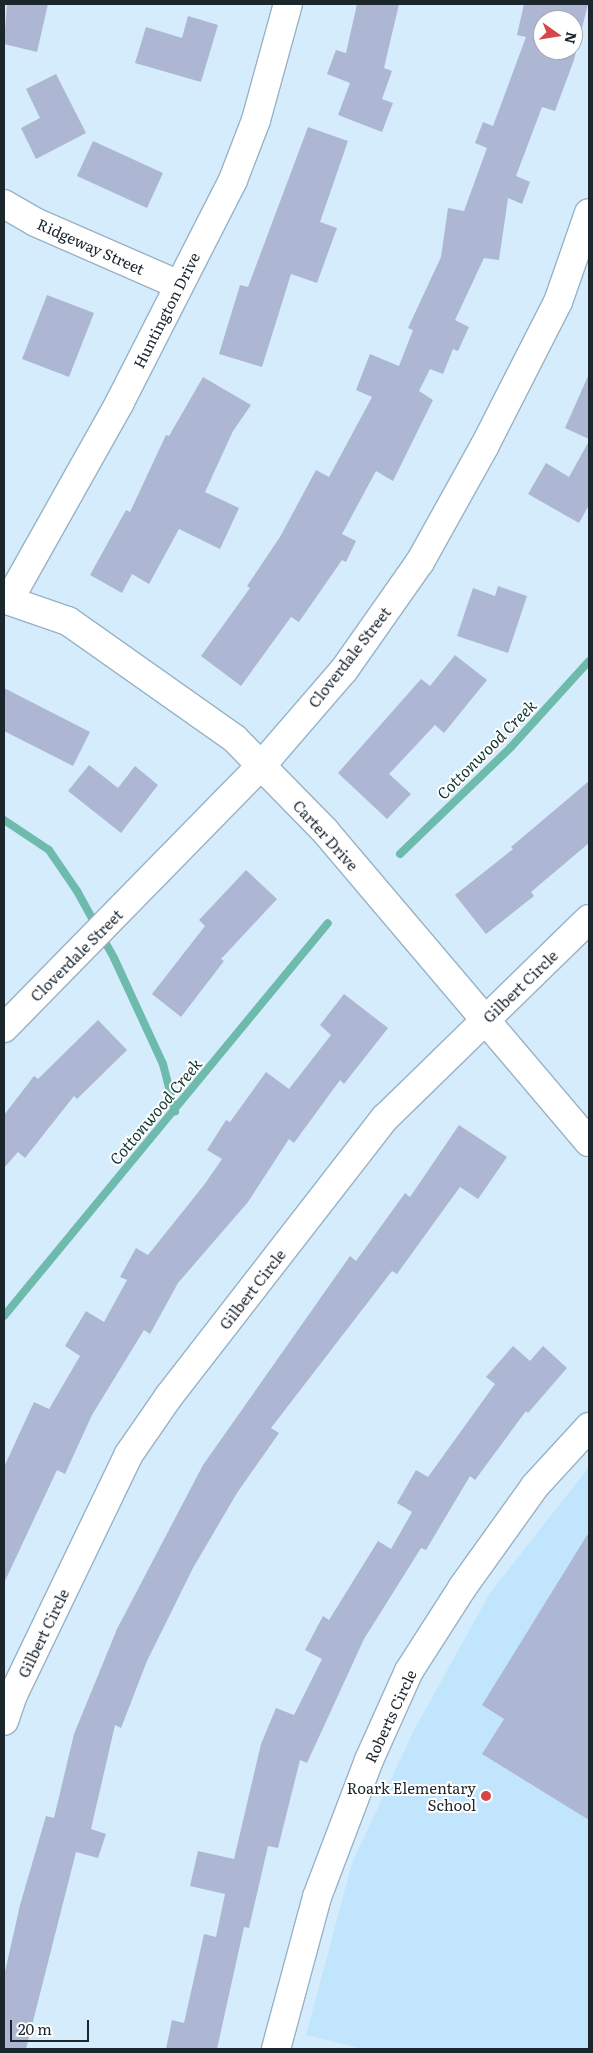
<!DOCTYPE html>
<html>
<head>
<meta charset="utf-8">
<style>
	body { margin:0 }
	#map { position:relative; width:593px; height:2053px; overflow:hidden; background:#d5ecfc; font-family:Literata,serif }
	div>[style] { position:absolute }
	.built>* { inset:0; background:#c2e5fe }
	.stream>* { height:8px; margin:-4px; padding:0 4px; transform-origin:4px; border-radius:4px; background:#6ebaad }
	.building>* { inset:0; background:#adb7d3 }
	.roads { filter:drop-shadow(1px 0 #98b2c6) drop-shadow(-1px 0 #98b2c6) drop-shadow(0 1px #98b2c6) drop-shadow(0 -1px #98b2c6) }
	.minor>* { height:28px; margin:-14px; padding:0 14px; transform-origin:14px; border-radius:14px; background:#fff }
	.tertiary>* { height:28px; margin:-14px; padding:0 14px; transform-origin:14px; border-radius:14px; background:#fff }
	.dots>* { width:14px; height:14px; translate:-50% -50%; box-sizing:border-box; border:2px solid #fff; border-radius:50% }
	span { translate:-50% -50%; white-space:nowrap; text-align:center; line-height:1.15; -webkit-text-stroke:4px #fff; paint-order:stroke }
	.street-label { font-size:15px; color:#1c262d }
	.poi-label { font-size:15px; color:#1c262d }
	.right { translate:-100% -50%; text-align:right }
	.water-label { font-size:16px; color:#113631; font-style:italic }
	.frame { position:absolute; inset:0; border:5px solid #1c262d; pointer-events:none }
	.north { position:absolute; left:533px; top:10px; width:50px; height:50px; box-sizing:border-box; background:#fff; border:1px solid #a4a8ab; border-radius:50%; rotate:103deg; font-size:14px; font-weight:700; line-height:20px; text-align:center; color:#1c262d }
	.north::after { content:''; display:block; margin:auto; width:18px; height:22px; background:#d54649; clip-path:polygon(50% 0,100% 100%,50% 72%,0 100%) }
	.scale { position:absolute; left:10px; top:2020px; width:79px; height:22px; box-sizing:border-box; border:2px solid #1c262d; border-top:0; padding-left:6px; font-size:15px; line-height:18px; white-space:nowrap; color:#1c262d; -webkit-text-stroke:4px #fff; paint-order:stroke }
</style>
</head>
<body>
<div id="map">
	<div class="built">
		<div style="clip-path:polygon(589px 1467px,589px 2049px,363px 2049px,306px 2035px,352px 1863px,414px 1730px,490px 1593px)"></div>
	</div>
	<div class="stream">
		<div style="left:4px;top:820px;width:54px;rotate:33.7deg"></div>
		<div style="left:49px;top:850px;width:50px;rotate:55.7deg"></div>
		<div style="left:77px;top:891px;width:77px;rotate:61.1deg"></div>
		<div style="left:114px;top:958px;width:117px;rotate:65.2deg"></div>
		<div style="left:163px;top:1064px;width:49px;rotate:75.7deg"></div>
		<div style="left:400px;top:854px;width:154px;rotate:-43.9deg"></div>
		<div style="left:511px;top:747px;width:116px;rotate:-47.8deg"></div>
		<div style="left:4px;top:1316px;width:509px;rotate:-50.5deg"></div>
	</div>
	<div class="building">
		<div style="clip-path:polygon(7px 4px,48px 4px,37px 52px,4px 44px)"></div>
		<div style="clip-path:polygon(357px 4px,399px 4px,384px 68px,392px 71px,382px 99px,393px 103px,382px 132px,338px 115px,350px 83px,327px 74px,336px 50px,346px 53px)"></div>
		<div style="clip-path:polygon(evenodd,524px 4px,588px 4px,574px 60px,555px 111px,542px 107px,516px 176px,530px 182px,522px 204px,508px 198px,499px 260px,484px 258px,455px 320px,469px 327px,458px 351px,453px 349px,443px 374px,430px 369px,419px 391px,433px 400px,393px 481px,376px 471px,342px 534px,356px 541px,346px 562px,342px 560px,299px 622px,291px 617px,241px 686px,201px 656px,250px 588px,247px 586px,280px 537px,316px 470px,329px 477px,372px 397px,356px 390px,370px 354px,399px 366px,413px 330px,408px 328px,441px 257px,448px 208px,464px 211px,487px 148px,475px 143px,483px 122px,493px 126px,526px 37px,517px 35px,524px 4px,543px 20px,573px 20px,573px 50px,543px 50px,543px 20px)"></div>
		<div style="clip-path:polygon(188px 16px,218px 25px,201px 82px,135px 63px,146px 27px,182px 38px)"></div>
		<div style="clip-path:polygon(56px 74px,86px 133px,36px 159px,21px 128px,40px 118px,26px 89px)"></div>
		<div style="clip-path:polygon(308px 127px,348px 141px,320px 222px,337px 228px,317px 283px,291px 274px,262px 367px,219px 354px,240px 285px,248px 287px)"></div>
		<div style="clip-path:polygon(93px 141px,163px 173px,147px 208px,77px 176px)"></div>
		<div style="clip-path:polygon(47px 295px,94px 313px,69px 377px,22px 359px)"></div>
		<div style="clip-path:polygon(589px 374px,589px 439px,565px 428px)"></div>
		<div style="clip-path:polygon(203px 377px,251px 405px,233px 431px,205px 492px,239px 508px,220px 549px,179px 529px,149px 584px,132px 574px,122px 593px,90px 575px,126px 510px,130px 512px,166px 435px,169px 436px)"></div>
		<div style="clip-path:polygon(589px 441px,589px 505px,579px 523px,528px 494px,546px 463px,569px 477px)"></div>
		<div style="clip-path:polygon(498px 586px,527px 596px,508px 653px,457px 636px,473px 588px,495px 596px)"></div>
		<div style="clip-path:polygon(455px 655px,487px 680px,444px 733px,435px 725px,389px 774px,411px 794px,387px 819px,338px 773px,421px 679px,430px 686px)"></div>
		<div style="clip-path:polygon(4px 688px,90px 732px,73px 766px,4px 731px)"></div>
		<div style="clip-path:polygon(89px 765px,118px 788px,135px 766px,158px 785px,121px 833px,68px 791px)"></div>
		<div style="clip-path:polygon(589px 781px,589px 843px,531px 892px,534px 896px,486px 934px,455px 895px,513px 849px,511px 847px)"></div>
		<div style="clip-path:polygon(246px 870px,277px 899px,221px 959px,224px 961px,181px 1017px,152px 994px,205px 926px,199px 920px)"></div>
		<div style="clip-path:polygon(344px 994px,388px 1028px,344px 1084px,340px 1080px,294px 1143px,289px 1139px,248px 1202px,178px 1283px,150px 1334px,144px 1330px,92px 1415px,65px 1474px,57px 1470px,4px 1583px,4px 1467px,34px 1402px,49px 1409px,80px 1356px,65px 1346px,86px 1311px,104px 1322px,127px 1280px,120px 1277px,136px 1248px,148px 1255px,204px 1185px,222px 1159px,207px 1150px,226px 1120px,230px 1122px,266px 1072px,289px 1089px,331px 1035px,320px 1025px)"></div>
		<div style="clip-path:polygon(98px 1020px,127px 1050px,77px 1099px,74px 1096px,25px 1158px,18px 1152px,4px 1168px,4px 1115px,34px 1076px,38px 1079px)"></div>
		<div style="clip-path:polygon(459px 1125px,507px 1157px,478px 1199px,460px 1187px,397px 1274px,392px 1271px,271px 1428px,279px 1433px,237px 1493px,193px 1568px,147px 1661px,121px 1728px,115px 1725px,91px 1829px,106px 1834px,98px 1858px,76px 1852px,26px 2049px,4px 2049px,4px 1976px,20px 1905px,46px 1816px,54px 1818px,74px 1734px,117px 1629px,203px 1465px,350px 1256px,356px 1261px,405px 1193px,410px 1197px)"></div>
		<div style="clip-path:polygon(513px 1346px,530px 1361px,543px 1346px,567px 1368px,528px 1413px,526px 1411px,475px 1480px,470px 1476px,426px 1550px,421px 1548px,364px 1639px,307px 1763px,300px 1760px,278px 1848px,268px 1846px,249px 1928px,244px 1927px,217px 2049px,166px 2049px,172px 2020px,184px 2023px,204px 1934px,216px 1937px,225px 1894px,190px 1886px,198px 1851px,234px 1859px,261px 1744px,276px 1708px,294px 1715px,322px 1659px,305px 1650px,323px 1616px,329px 1620px,378px 1541px,391px 1549px,412px 1512px,397px 1503px,416px 1470px,428px 1477px,495px 1384px,486px 1377px)"></div>
		<div style="clip-path:polygon(589px 1532px,589px 1820px,482px 1754px,504px 1719px,482px 1705px)"></div>
	</div>
	<div class="roads">
		<div class="minor">
			<div style="left:4px;top:204px;width:36px;rotate:30deg"></div>
			<div style="left:35px;top:222px;width:157px;rotate:23.6deg"></div>
			<div style="left:9px;top:600px;width:227px;rotate:-60.7deg"></div>
			<div style="left:120px;top:402px;width:249px;rotate:-63deg"></div>
			<div style="left:233px;top:180px;width:64px;rotate:-69deg"></div>
			<div style="left:256px;top:120px;width:120px;rotate:-74.6deg"></div>
			<div style="left:4px;top:1028px;width:367px;rotate:-45.6deg"></div>
			<div style="left:261px;top:766px;width:127px;rotate:-49.2deg"></div>
			<div style="left:344px;top:670px;width:132px;rotate:-54.9deg"></div>
			<div style="left:420px;top:562px;width:132px;rotate:-60.9deg"></div>
			<div style="left:484px;top:447px;width:163px;rotate:-63deg"></div>
			<div style="left:558px;top:302px;width:94px;rotate:-70.8deg"></div>
			<div style="left:4px;top:1721px;width:28px;rotate:-71deg"></div>
			<div style="left:13px;top:1695px;width:267px;rotate:-64.3deg"></div>
			<div style="left:129px;top:1454px;width:70px;rotate:-55.4deg"></div>
			<div style="left:169px;top:1396px;width:352px;rotate:-52.2deg"></div>
			<div style="left:385px;top:1118px;width:285px;rotate:-44.3deg"></div>
			<div style="left:276px;top:2049px;width:157px;rotate:-74.9deg"></div>
			<div style="left:317px;top:1897px;width:147px;rotate:-69.2deg"></div>
			<div style="left:369px;top:1760px;width:98px;rotate:-65.8deg"></div>
			<div style="left:409px;top:1671px;width:98px;rotate:-57.4deg"></div>
			<div style="left:462px;top:1588px;width:125px;rotate:-54.4deg"></div>
			<div style="left:535px;top:1486px;width:80px;rotate:-47.5deg"></div>
		</div>
		<div class="tertiary">
			<div style="left:4px;top:599px;width:68px;rotate:19deg"></div>
			<div style="left:68px;top:621px;width:204px;rotate:35.2deg"></div>
			<div style="left:235px;top:739px;width:129px;rotate:45.6deg"></div>
			<div style="left:325px;top:831px;width:408px;rotate:49.7deg"></div>
		</div>
	</div>
	<div class="dots">
		<div style="left:486px;top:1796px;background:#d54649"></div>
	</div>
	<div class="street-label">
		<span style="left:91px;top:246px;rotate:24deg">Ridgeway Street</span>
		<span style="left:166px;top:310px;rotate:-63deg">Huntington Drive</span>
		<span style="left:349px;top:657px;rotate:-52deg">Cloverdale Street</span>
		<span style="left:326px;top:835px;rotate:48deg">Carter Drive</span>
		<span style="left:76px;top:955px;rotate:-45deg">Cloverdale Street</span>
		<span style="left:520px;top:986px;rotate:-44deg">Gilbert Circle</span>
		<span style="left:252px;top:1289px;rotate:-52deg">Gilbert Circle</span>
		<span style="left:43px;top:1633px;rotate:-64deg">Gilbert Circle</span>
		<span style="left:390px;top:1716px;rotate:-65deg">Roberts Circle</span>
	</div>
	<div class="poi-label">
		<span class="right" style="left:476px;top:1796px">Roark Elementary<br>School</span>
	</div>
	<div class="water-label">
		<span style="left:486px;top:749px;rotate:-45deg">Cottonwood Creek</span>
		<span style="left:155px;top:1111px;rotate:-50deg">Cottonwood Creek</span>
	</div>
	<div class="frame"></div>
	<div class="north">N</div>
	<div class="scale">20 m</div>
</div>
</body>
</html>
